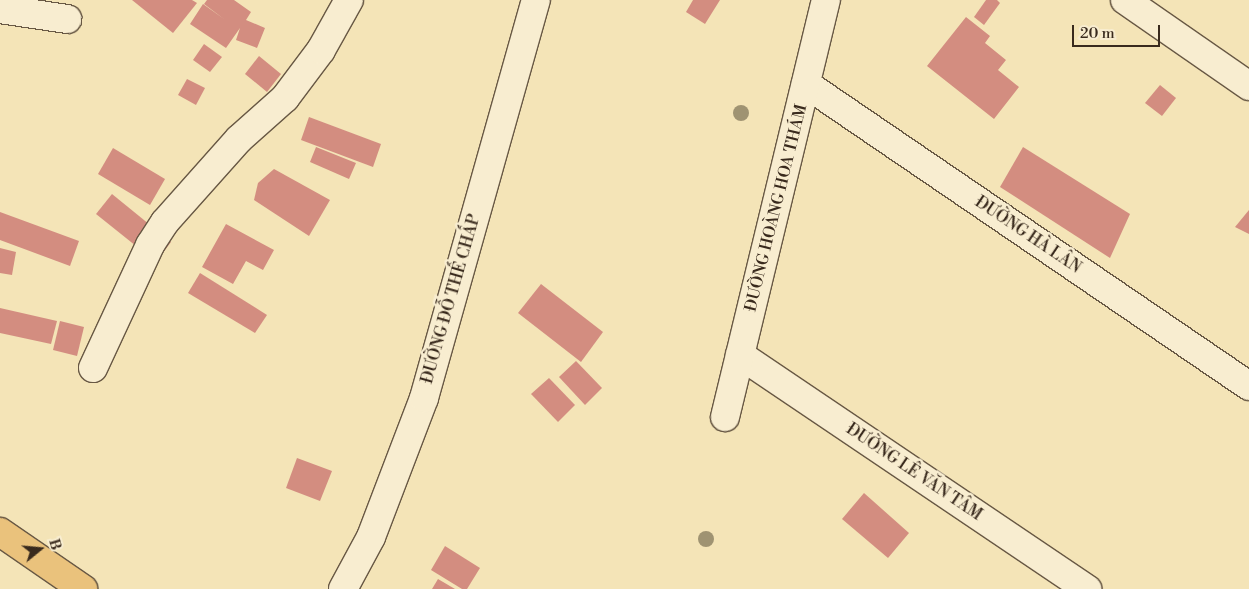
<!DOCTYPE html>
<html>
<head>
<meta charset="utf-8">
<style>
	body { margin:0 }
	#map { position:relative; width:1249px; height:589px; overflow:hidden; background:#f4e4b7; font-family:"Libre Bodoni",serif }
	div>[style] { position:absolute }
	.building>* { inset:0; background:#d38d80 }
	.roads { filter:drop-shadow(1px 0 #685844) drop-shadow(-1px 0 #685844) drop-shadow(0 1px #685844) drop-shadow(0 -1px #685844) }
	.minor>* { height:28px; margin:-14px; padding:0 14px; transform-origin:14px; border-radius:14px; background:#f8edd0 }
	.tertiary>* { height:28px; margin:-14px; padding:0 14px; transform-origin:14px; border-radius:14px; background:#f8edd0 }
	.trunk>* { height:28px; margin:-14px; padding:0 14px; transform-origin:14px; border-radius:14px; background:#eac27c }
	.trees>* { width:16px; height:16px; margin:-8px; border-radius:50%; background:#9f9372 }
	span { translate:-50% -50%; white-space:nowrap; text-align:center; line-height:1.15; -webkit-text-stroke:5px #f8edd0; paint-order:stroke }
	.street-label { font-size:16px; color:#392a1d }
	.north { position:absolute; left:15px; top:524px; width:50px; height:50px; -webkit-text-stroke:4px #f8edd0; paint-order:stroke; rotate:73deg; font-size:14px; font-weight:700; line-height:20px; text-align:center; color:#392a1d }
	.north::after { content:''; display:block; margin:auto; width:18px; height:22px; background:#392a1d; clip-path:polygon(50% 0,100% 100%,50% 72%,0 100%) }
	.scale { position:absolute; left:1072px; top:25px; width:88px; height:22px; box-sizing:border-box; border:2px solid #392a1d; border-top:0; padding-left:6px; font-size:15px; line-height:18px; white-space:nowrap; color:#392a1d; -webkit-text-stroke:4px #f8edd0; paint-order:stroke }
</style>
</head>
<body>
<div id="map">
	<div class="building">
		<div style="clip-path:polygon(132px 0,192px 0,197px 3px,173px 33px)"></div>
		<div style="clip-path:polygon(207px 0,234px 0,251px 12px,246px 20px,265px 28px,257px 48px,236px 40px,240px 28px,226px 48px,190px 24px,203px 4px,224px 19px,204px 4px)"></div>
		<div style="clip-path:polygon(693px 0,720px 0,705px 24px,686px 12px)"></div>
		<div style="clip-path:polygon(986px 0,997px 0,1000px 3px,984px 25px,974px 17px)"></div>
		<div style="clip-path:polygon(966px 17px,990px 36px,985px 43px,1006px 60px,998px 70px,1019px 87px,994px 119px,927px 66px)"></div>
		<div style="clip-path:polygon(204px 44px,222px 57px,210px 72px,193px 60px)"></div>
		<div style="clip-path:polygon(259px 56px,281px 74px,267px 92px,245px 74px)"></div>
		<div style="clip-path:polygon(187px 79px,205px 88px,196px 105px,178px 95px)"></div>
		<div style="clip-path:polygon(1160px 85px,1176px 98px,1162px 116px,1145px 103px)"></div>
		<div style="clip-path:polygon(309px 117px,381px 144px,373px 167px,301px 140px)"></div>
		<div style="clip-path:polygon(316px 147px,356px 163px,349px 179px,310px 162px)"></div>
		<div style="clip-path:polygon(1023px 147px,1130px 214px,1110px 258px,1000px 187px)"></div>
		<div style="clip-path:polygon(113px 148px,165px 179px,150px 205px,98px 174px)"></div>
		<div style="clip-path:polygon(274px 169px,330px 200px,309px 236px,254px 200px,258px 183px)"></div>
		<div style="clip-path:polygon(112px 194px,171px 242px,156px 262px,96px 214px)"></div>
		<div style="clip-path:polygon(1249px 210px,1249px 234px,1235px 227px)"></div>
		<div style="clip-path:polygon(0 212px,79px 241px,70px 266px,0 240px)"></div>
		<div style="clip-path:polygon(226px 224px,274px 250px,263px 270px,246px 261px,233px 284px,202px 267px)"></div>
		<div style="clip-path:polygon(0 248px,16px 252px,12px 275px,0 273px)"></div>
		<div style="clip-path:polygon(200px 273px,267px 315px,255px 333px,188px 293px)"></div>
		<div style="clip-path:polygon(541px 284px,603px 332px,581px 362px,518px 313px)"></div>
		<div style="clip-path:polygon(0 308px,57px 321px,51px 344px,0 333px)"></div>
		<div style="clip-path:polygon(60px 321px,84px 327px,77px 356px,53px 350px)"></div>
		<div style="clip-path:polygon(576px 361px,602px 388px,585px 405px,559px 377px)"></div>
		<div style="clip-path:polygon(549px 378px,575px 405px,558px 422px,531px 394px)"></div>
		<div style="clip-path:polygon(297px 458px,332px 471px,320px 501px,286px 488px)"></div>
		<div style="clip-path:polygon(864px 493px,909px 533px,888px 558px,842px 519px)"></div>
		<div style="clip-path:polygon(445px 546px,480px 568px,467px 589px,462px 589px,431px 570px)"></div>
		<div style="clip-path:polygon(438px 579px,455px 589px,432px 589px)"></div>
	</div>
	<div class="roads">
		<div class="minor">
			<div style="left:1125px;top:0;width:151px;rotate:34.7deg"></div>
			<div style="left:0;top:9px;width:68px;rotate:8.5deg"></div>
			<div style="left:806px;top:84px;width:536px;rotate:34.28deg"></div>
			<div style="left:740px;top:355px;width:419px;rotate:34deg"></div>
			<div style="left:93px;top:368px;width:136px;rotate:-65.1deg"></div>
			<div style="left:150px;top:245px;width:27px;rotate:-57deg"></div>
			<div style="left:165px;top:222px;width:111px;rotate:-48.3deg"></div>
			<div style="left:239px;top:139px;width:62px;rotate:-41.7deg"></div>
			<div style="left:285px;top:98px;width:60px;rotate:-53.1deg"></div>
			<div style="left:321px;top:50px;width:57px;rotate:-60.8deg"></div>
			<div style="left:725px;top:417px;width:429px;rotate:-76.4deg"></div>
		</div>
		<div class="tertiary">
			<div style="left:343px;top:589px;width:59px;rotate:-61.7deg"></div>
			<div style="left:371px;top:537px;width:149px;rotate:-69.1deg"></div>
			<div style="left:424px;top:398px;width:413px;rotate:-74.3deg"></div>
		</div>
		<div class="trunk">
			<div style="left:0;top:532px;width:101px;rotate:34.5deg"></div>
		</div>
	</div>
	<div class="trees">
		<div style="left:741px;top:113px"></div>
		<div style="left:706px;top:539px"></div>
	</div>
	<div class="street-label">
		<span style="left:776px;top:208px;rotate:-76deg">ĐƯỜNG HOÀNG HOA THÁM</span>
		<span style="left:1028px;top:235px;rotate:34deg">ĐƯỜNG HÀ LÂN</span>
		<span style="left:451px;top:299px;rotate:-74deg">ĐƯỜNG ĐỖ THẾ CHẤP</span>
		<span style="left:914px;top:472px;rotate:34deg">ĐƯỜNG LÊ VĂN TÂM</span>
	</div>
	<div class="north">B</div>
	<div class="scale">20 m</div>
</div>
</body>
</html>
